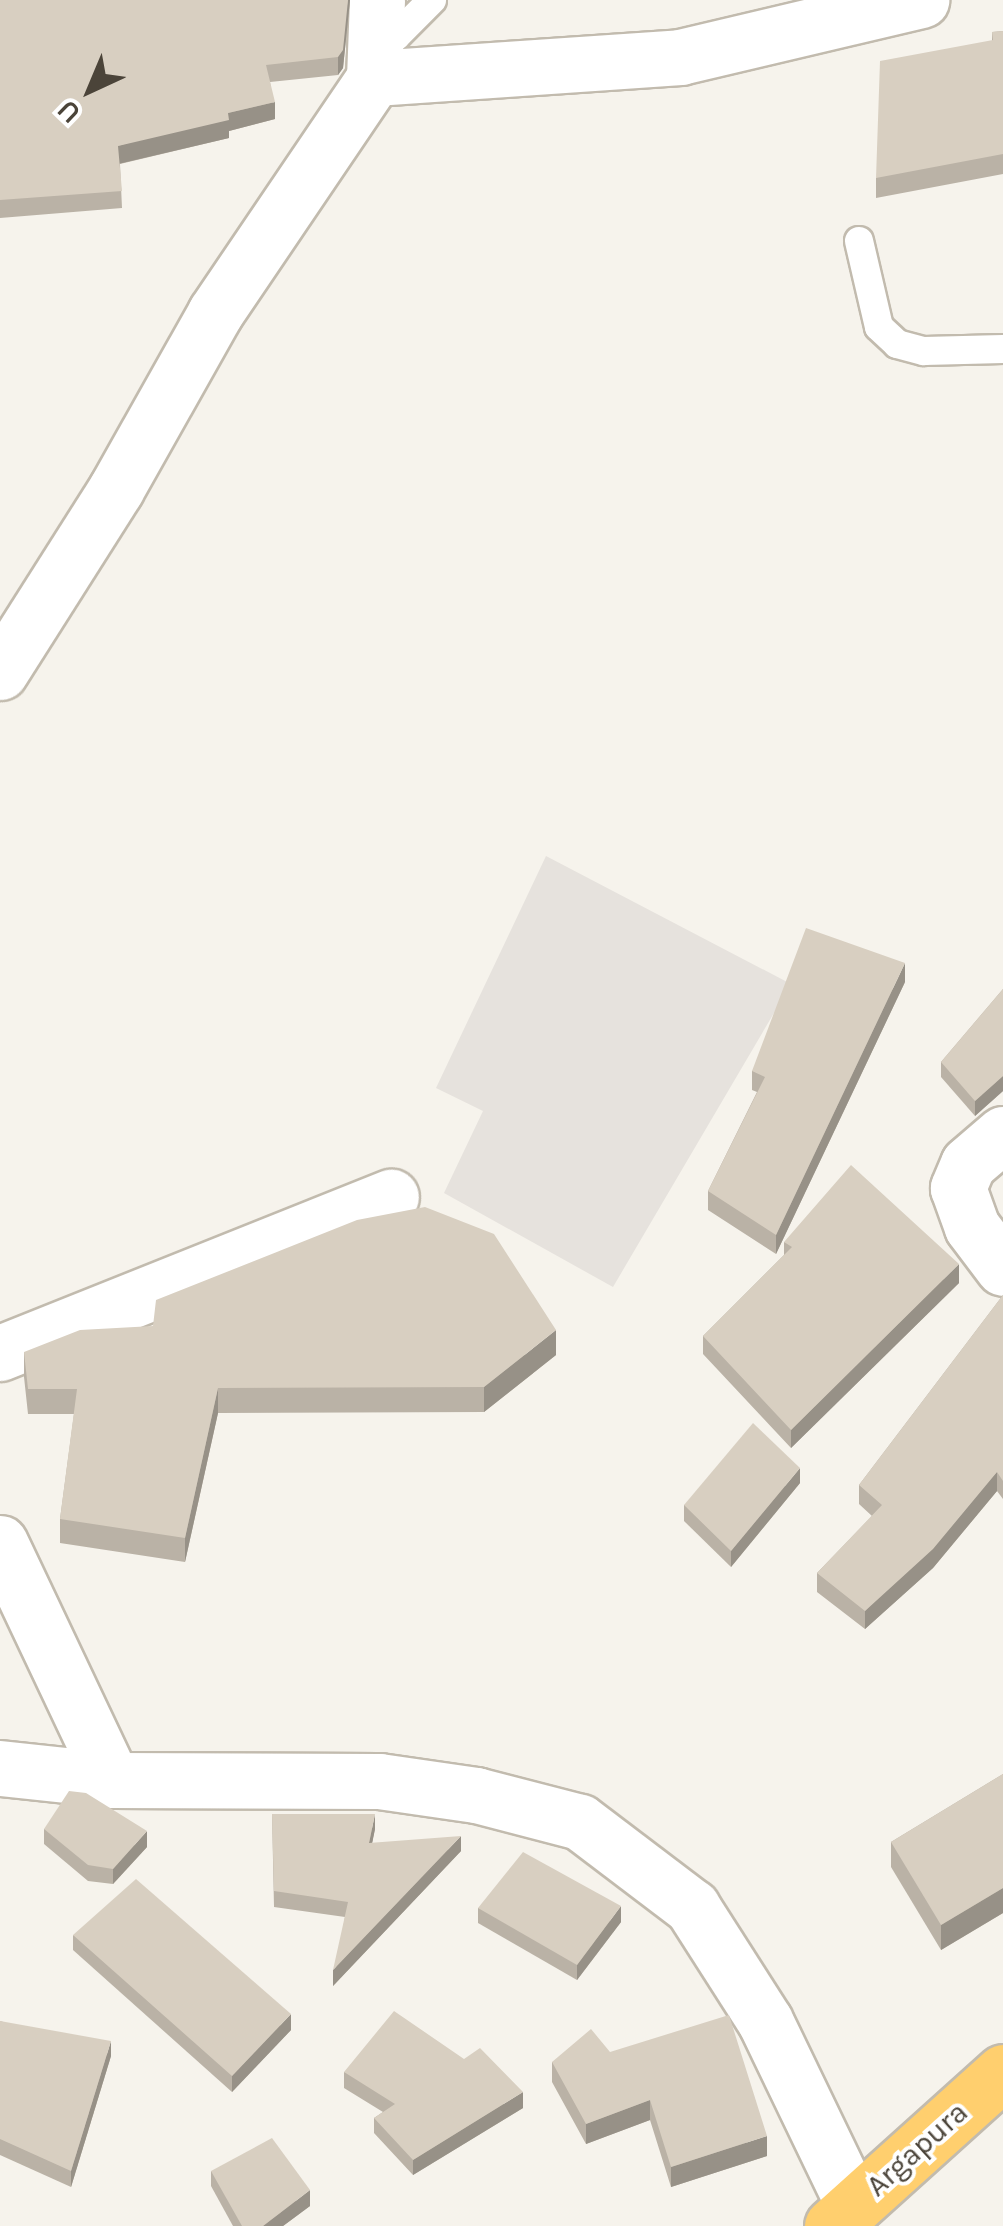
<!DOCTYPE html>
<html>
<head>
<meta charset="utf-8">
<style>
	body { margin:0 }
	#map { position:relative; width:1003px; height:2226px; overflow:hidden; background:#f6f3ec; font-family:Karla,sans-serif }
	div>[style] { position:absolute }
	.industrial>* { inset:0; background:#e6e2dd }
	.roads { filter:drop-shadow(2px 0 #c2bbae) drop-shadow(-2px 0 #c2bbae) drop-shadow(0 2px #c2bbae) drop-shadow(0 -2px #c2bbae) }
	.lane>* { height:28px; margin:-14px; padding:0 14px; transform-origin:14px; border-radius:14px; background:#fff }
	.street>* { height:55px; margin:-27.5px; padding:0 27.5px; transform-origin:27.5px; border-radius:27.5px; background:#fff }
	.highway>* { height:55px; margin:-27.5px; padding:0 27.5px; transform-origin:27.5px; border-radius:27.5px; background:#ffcf6e }
	.wall>* { inset:0; background:#bab2a6 }
	.shaded-wall>* { inset:0; background:#979187 }
	.building>* { inset:0; background:#d8cfc1 }
	span { translate:-50% -50%; white-space:nowrap; text-align:center; line-height:1.15; -webkit-text-stroke:8px #fff; paint-order:stroke }
	.street-label { font-size:30px; color:#4b4439 }
	.north { position:absolute; left:40px; top:40px; width:100px; height:100px; -webkit-text-stroke:8px #fff; paint-order:stroke; rotate:224deg; font-size:28px; font-weight:700; line-height:40px; text-align:center; color:#4b4439 }
	.north::after { content:''; display:block; margin:auto; width:35px; height:45px; background:#4b4439; clip-path:polygon(50% 0,100% 100%,50% 72%,0 100%) }
</style>
</head>
<body>
<div id="map">
	<div class="industrial">
		<div style="clip-path:polygon(546px 856px,791px 984px,613px 1287px,444px 1193px,483px 1111px,436px 1088px)"></div>
	</div>
	<div class="roads">
		<div class="lane">
			<div style="left:375px;top:45px;width:23px;rotate:-23deg"></div>
			<div style="left:396px;top:36px;width:51px;rotate:-45deg"></div>
			<div style="left:859px;top:241px;width:88px;rotate:76.9deg"></div>
			<div style="left:879px;top:327px;width:25px;rotate:43deg"></div>
			<div style="left:897px;top:344px;width:28px;rotate:15deg"></div>
			<div style="left:924px;top:351px;width:79px;rotate:-1.5deg"></div>
		</div>
		<div class="street">
			<div style="left:374px;top:78px;width:307px;rotate:-3.9deg"></div>
			<div style="left:680px;top:57px;width:248px;rotate:-13.3deg"></div>
			<div style="left:0;top:672px;width:217px;rotate:-57.6deg"></div>
			<div style="left:116px;top:489px;width:202px;rotate:-60.6deg"></div>
			<div style="left:215px;top:313px;width:284px;rotate:-55.9deg"></div>
			<div style="left:374px;top:78px;width:78px;rotate:-87.8deg"></div>
			<div style="left:1003px;top:1134px;width:46px;rotate:139.4deg"></div>
			<div style="left:968px;top:1164px;width:26px;rotate:113deg"></div>
			<div style="left:958px;top:1188px;width:41px;rotate:70.3deg"></div>
			<div style="left:972px;top:1227px;width:51px;rotate:52.9deg"></div>
			<div style="left:0;top:1353px;width:421px;rotate:-21.8deg"></div>
			<div style="left:0;top:1543px;width:262px;rotate:64.7deg"></div>
			<div style="left:0;top:1768px;width:113px;rotate:6.1deg"></div>
			<div style="left:112px;top:1780px;width:267px;rotate:0.2deg"></div>
			<div style="left:379px;top:1781px;width:98px;rotate:8.2deg"></div>
			<div style="left:476px;top:1795px;width:107px;rotate:14.6deg"></div>
			<div style="left:580px;top:1822px;width:141px;rotate:37.2deg"></div>
			<div style="left:692px;top:1907px;width:135px;rotate:57.4deg"></div>
			<div style="left:765px;top:2021px;width:205px;rotate:64.3deg"></div>
		</div>
		<div class="highway">
			<div style="left:832px;top:2226px;width:230px;rotate:-42deg"></div>
		</div>
	</div>
	<div class="wall">
		<div style="clip-path:polygon(0 0,350px 0,343px 68px,338px 75px,270px 82px,275px 119px,229px 131px,229px 138px,120px 164px,122px 208px,0 218px)"></div>
		<div style="clip-path:polygon(1003px 31px,1003px 174px,876px 198px,876px 178px,992px 41px,992px 32px)"></div>
		<div style="clip-path:polygon(905px 982px,776px 1254px,708px 1210px,708px 1191px,757px 1092px,752px 1090px,752px 1071px)"></div>
		<div style="clip-path:polygon(1003px 989px,1003px 1091px,975px 1116px,941px 1077px,941px 1062px)"></div>
		<div style="clip-path:polygon(784px 1242px,959px 1283px,791px 1448px,703px 1354px,703px 1336px,784px 1255px)"></div>
		<div style="clip-path:polygon(1003px 1295px,1003px 1499px,997px 1491px,933px 1568px,865px 1629px,817px 1592px,817px 1573px,872px 1516px,859px 1504px,859px 1485px)"></div>
		<div style="clip-path:polygon(24px 1352px,556px 1355px,484px 1412px,218px 1413px,185px 1562px,60px 1543px,60px 1519px,74px 1414px,28px 1414px,24px 1377px)"></div>
		<div style="clip-path:polygon(800px 1483px,731px 1567px,684px 1521px,684px 1505px)"></div>
		<div style="clip-path:polygon(1003px 1774px,1003px 1913px,941px 1950px,891px 1867px,891px 1842px)"></div>
		<div style="clip-path:polygon(272px 1814px,375px 1829px,372px 1843px,461px 1851px,333px 1986px,345px 1917px,274px 1907px)"></div>
		<div style="clip-path:polygon(44px 1829px,147px 1847px,113px 1884px,88px 1881px,44px 1844px)"></div>
		<div style="clip-path:polygon(478px 1908px,621px 1922px,577px 1980px,478px 1923px)"></div>
		<div style="clip-path:polygon(73px 1935px,291px 2030px,232px 2092px,73px 1950px)"></div>
		<div style="clip-path:polygon(0 2021px,111px 2056px,71px 2187px,0 2155px)"></div>
		<div style="clip-path:polygon(610px 2052px,767px 2156px,671px 2187px,650px 2120px,586px 2144px,552px 2082px,552px 2062px)"></div>
		<div style="clip-path:polygon(344px 2072px,523px 2108px,413px 2175px,374px 2133px,374px 2118px,383px 2112px,344px 2088px)"></div>
		<div style="clip-path:polygon(211px 2171px,310px 2206px,283px 2226px,233px 2226px,211px 2186px)"></div>
	</div>
	<div class="shaded-wall">
		<div style="clip-path:polygon(348px 0,350px 0,343px 68px,338px 75px,338px 57px)"></div>
		<div style="clip-path:polygon(275px 102px,275px 119px,229px 131px,229px 138px,118px 164px,118px 146px,228px 113px)"></div>
		<div style="clip-path:polygon(905px 963px,905px 982px,776px 1254px,776px 1235px)"></div>
		<div style="clip-path:polygon(1003px 1076px,1003px 1091px,975px 1116px,975px 1101px)"></div>
		<div style="clip-path:polygon(959px 1264px,959px 1283px,791px 1448px,791px 1430px)"></div>
		<div style="clip-path:polygon(556px 1330px,556px 1355px,484px 1412px,484px 1387px)"></div>
		<div style="clip-path:polygon(218px 1388px,218px 1413px,185px 1562px,185px 1538px)"></div>
		<div style="clip-path:polygon(800px 1468px,800px 1483px,731px 1567px,731px 1551px)"></div>
		<div style="clip-path:polygon(997px 1472px,997px 1491px,933px 1568px,865px 1629px,865px 1611px)"></div>
		<div style="clip-path:polygon(375px 1814px,375px 1829px,369px 1859px,369px 1843px)"></div>
		<div style="clip-path:polygon(147px 1831px,147px 1847px,113px 1884px,113px 1869px)"></div>
		<div style="clip-path:polygon(461px 1836px,461px 1851px,333px 1986px,333px 1970px)"></div>
		<div style="clip-path:polygon(1003px 1888px,1003px 1913px,941px 1950px,941px 1925px)"></div>
		<div style="clip-path:polygon(621px 1906px,621px 1922px,577px 1980px,577px 1965px)"></div>
		<div style="clip-path:polygon(291px 2014px,291px 2030px,232px 2092px,232px 2076px)"></div>
		<div style="clip-path:polygon(111px 2041px,111px 2056px,71px 2187px,71px 2171px)"></div>
		<div style="clip-path:polygon(523px 2092px,523px 2108px,413px 2175px,413px 2160px)"></div>
		<div style="clip-path:polygon(650px 2100px,650px 2120px,586px 2144px,586px 2124px)"></div>
		<div style="clip-path:polygon(767px 2136px,767px 2156px,671px 2187px,671px 2167px)"></div>
		<div style="clip-path:polygon(310px 2190px,310px 2206px,283px 2226px,263px 2226px)"></div>
	</div>
	<div class="building">
		<div style="clip-path:polygon(0 0,348px 0,343px 50px,338px 57px,266px 65px,275px 102px,228px 113px,229px 120px,118px 146px,122px 191px,0 200px)"></div>
		<div style="clip-path:polygon(1003px 31px,1003px 154px,876px 178px,880px 61px,993px 40px,992px 32px)"></div>
		<div style="clip-path:polygon(806px 928px,905px 963px,776px 1235px,708px 1191px,765px 1077px,752px 1071px)"></div>
		<div style="clip-path:polygon(1003px 989px,1003px 1076px,975px 1101px,941px 1062px)"></div>
		<div style="clip-path:polygon(851px 1165px,959px 1264px,791px 1430px,703px 1336px,792px 1247px,784px 1242px)"></div>
		<div style="clip-path:polygon(425px 1207px,494px 1234px,556px 1330px,484px 1387px,218px 1388px,185px 1538px,60px 1519px,77px 1389px,28px 1389px,24px 1352px,80px 1330px,153px 1326px,156px 1300px,357px 1220px)"></div>
		<div style="clip-path:polygon(1003px 1295px,1003px 1481px,997px 1472px,933px 1549px,865px 1611px,817px 1573px,882px 1505px,859px 1485px)"></div>
		<div style="clip-path:polygon(753px 1423px,800px 1468px,731px 1551px,684px 1505px)"></div>
		<div style="clip-path:polygon(1003px 1774px,1003px 1888px,941px 1925px,891px 1842px)"></div>
		<div style="clip-path:polygon(69px 1791px,86px 1793px,147px 1831px,113px 1869px,88px 1865px,44px 1829px)"></div>
		<div style="clip-path:polygon(272px 1814px,375px 1814px,369px 1843px,461px 1836px,333px 1970px,348px 1902px,274px 1891px)"></div>
		<div style="clip-path:polygon(523px 1852px,621px 1906px,577px 1965px,478px 1908px)"></div>
		<div style="clip-path:polygon(136px 1879px,291px 2014px,232px 2076px,73px 1935px)"></div>
		<div style="clip-path:polygon(394px 2011px,464px 2059px,480px 2048px,523px 2092px,413px 2160px,374px 2118px,395px 2104px,344px 2072px)"></div>
		<div style="clip-path:polygon(729px 2015px,767px 2136px,671px 2167px,650px 2100px,586px 2124px,552px 2062px,591px 2029px,610px 2052px)"></div>
		<div style="clip-path:polygon(0 2021px,111px 2041px,71px 2171px,0 2139px)"></div>
		<div style="clip-path:polygon(272px 2138px,310px 2190px,263px 2226px,242px 2226px,211px 2171px)"></div>
	</div>
	<div class="street-label">
		<span style="left:917px;top:2149px;rotate:-42deg">Argapura</span>
	</div>
	<div class="north">U</div>
</div>
</body>
</html>
